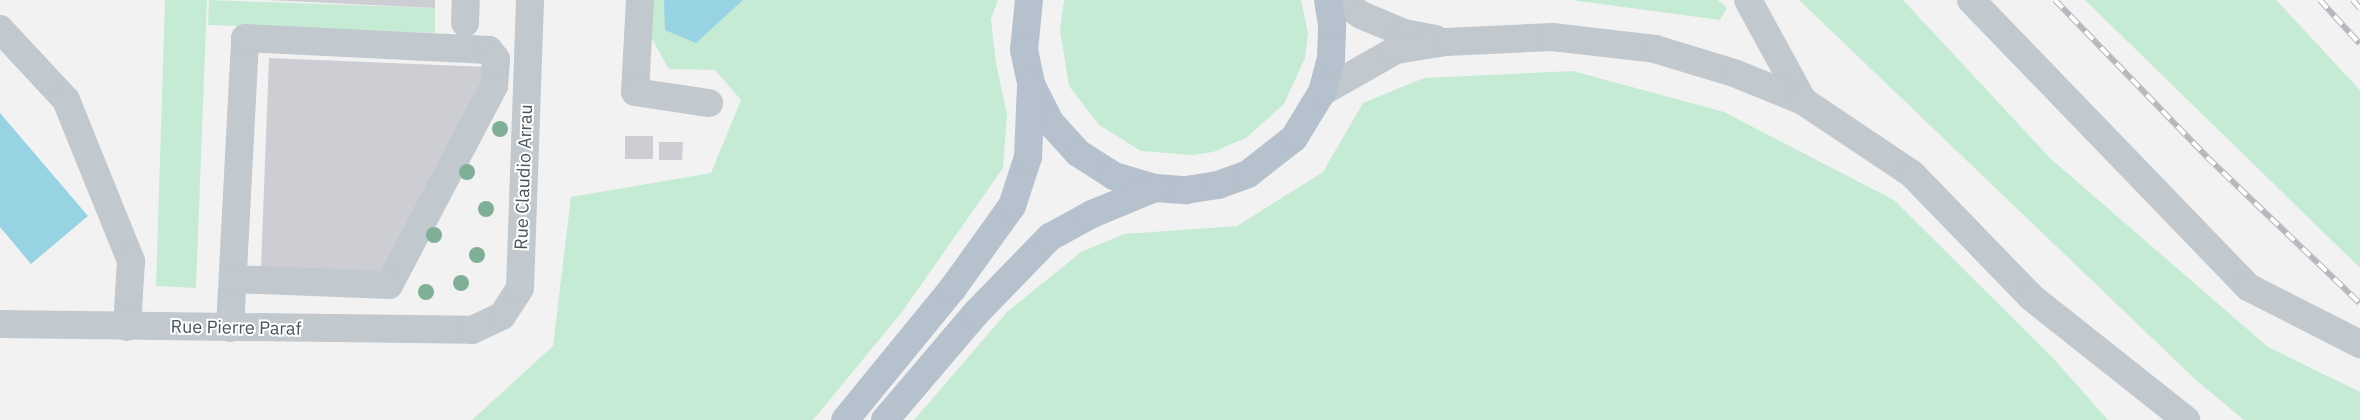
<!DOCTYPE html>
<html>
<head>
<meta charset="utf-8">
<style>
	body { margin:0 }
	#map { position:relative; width:2360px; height:420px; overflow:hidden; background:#f3f2f2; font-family:"IBM Plex Sans",sans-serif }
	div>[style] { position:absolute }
	.green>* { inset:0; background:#c6ebd5 }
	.water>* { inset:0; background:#98d3e3 }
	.building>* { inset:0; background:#ccced3 }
	.minor>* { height:28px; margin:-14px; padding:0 14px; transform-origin:14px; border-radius:14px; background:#c1c8ce }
	.major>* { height:28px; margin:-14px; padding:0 14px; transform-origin:14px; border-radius:14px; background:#b5c1cd }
	.rail>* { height:5.5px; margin-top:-2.75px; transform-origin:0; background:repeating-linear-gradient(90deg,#fff 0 11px,#b4b7bb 0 22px); box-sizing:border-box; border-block:1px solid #b4b7bb }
	.trees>* { width:16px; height:16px; margin:-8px; border-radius:50%; background:#80af98 }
	span { translate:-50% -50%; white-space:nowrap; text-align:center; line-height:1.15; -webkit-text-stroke:4px #fff; paint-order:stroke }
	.street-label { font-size:18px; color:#4b545d }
</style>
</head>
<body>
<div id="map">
	<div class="green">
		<div style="clip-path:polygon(165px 0,207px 0,196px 288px,156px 286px)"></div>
		<div style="clip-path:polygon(209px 0,435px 8px,435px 33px,208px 25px)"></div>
		<div style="clip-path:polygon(650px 0,998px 0,991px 19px,996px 63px,1007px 114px,1003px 168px,902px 312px,813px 420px,472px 420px,553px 346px,571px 197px,711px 173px,741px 100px,715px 70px,669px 69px,648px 32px)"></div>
		<div style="clip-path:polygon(1064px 0,1301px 0,1308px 33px,1305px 58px,1284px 104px,1246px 138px,1213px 152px,1192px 155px,1141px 151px,1099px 125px,1069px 86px,1060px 30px)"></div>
		<div style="clip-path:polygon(1571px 0,1718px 0,1727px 8px,1720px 20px)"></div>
		<div style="clip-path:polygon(1799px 0,1903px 0,2051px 159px,2268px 347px,2360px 392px,2360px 420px,2244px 420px,2198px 382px)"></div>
		<div style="clip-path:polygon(2085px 0,2276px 0,2360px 90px,2360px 268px)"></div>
		<div style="clip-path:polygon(1573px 71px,1724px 112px,1894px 200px,2054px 359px,2108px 420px,914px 420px,1007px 312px,1081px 252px,1124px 234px,1237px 226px,1323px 172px,1363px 103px,1424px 78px)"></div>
	</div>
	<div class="water">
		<div style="clip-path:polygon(664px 0,743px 0,696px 43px,665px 30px)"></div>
		<div style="clip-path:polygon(0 113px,88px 216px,31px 264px,0 227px)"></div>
	</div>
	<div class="building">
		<div style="clip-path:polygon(266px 0,435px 0,435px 8px)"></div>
		<div style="clip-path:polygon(269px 58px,488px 67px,385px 272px,261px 267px)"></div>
		<div style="clip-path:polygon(625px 136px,653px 136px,653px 159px,625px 159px)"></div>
		<div style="clip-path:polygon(659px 142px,683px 142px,682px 160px,659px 160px)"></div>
	</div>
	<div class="minor">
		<div style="left:640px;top:0;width:92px;rotate:93.1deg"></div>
		<div style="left:635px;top:92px;width:75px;rotate:8.5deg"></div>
		<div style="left:1339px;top:0;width:27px;rotate:34deg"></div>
		<div style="left:1361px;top:15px;width:47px;rotate:22.7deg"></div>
		<div style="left:1404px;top:33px;width:32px;rotate:11deg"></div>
		<div style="left:1748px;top:0;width:115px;rotate:61.4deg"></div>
		<div style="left:1971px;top:0;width:399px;rotate:46deg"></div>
		<div style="left:2248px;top:287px;width:126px;rotate:27deg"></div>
		<div style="left:465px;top:23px;width:23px;rotate:-88deg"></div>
		<div style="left:0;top:29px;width:97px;rotate:47.1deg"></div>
		<div style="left:66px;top:100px;width:174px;rotate:68deg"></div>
		<div style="left:131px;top:261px;width:66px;rotate:93.5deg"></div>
		<div style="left:1322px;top:92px;width:85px;rotate:-29.6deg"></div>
		<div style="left:1396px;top:50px;width:51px;rotate:-9.1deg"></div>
		<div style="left:1446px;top:42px;width:106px;rotate:-2.7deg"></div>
		<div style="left:1552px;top:37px;width:104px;rotate:6.6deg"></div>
		<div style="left:1655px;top:49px;width:83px;rotate:16.9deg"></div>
		<div style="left:1734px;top:73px;width:74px;rotate:22.1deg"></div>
		<div style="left:1803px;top:101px;width:131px;rotate:33.8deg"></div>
		<div style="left:1912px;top:174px;width:171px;rotate:45.9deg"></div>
		<div style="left:2031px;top:297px;width:198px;rotate:38.4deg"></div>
		<div style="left:0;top:324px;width:472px;rotate:0.7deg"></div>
		<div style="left:472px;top:330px;width:33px;rotate:-25deg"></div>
		<div style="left:502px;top:316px;width:33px;rotate:-57deg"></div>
		<div style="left:520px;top:288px;width:288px;rotate:-88deg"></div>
		<div style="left:230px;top:328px;width:290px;rotate:-87deg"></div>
		<div style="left:245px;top:38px;width:244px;rotate:2.8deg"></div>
		<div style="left:489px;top:50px;width:11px;rotate:52deg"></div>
		<div style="left:496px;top:59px;width:27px;rotate:94deg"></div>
		<div style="left:494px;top:86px;width:225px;rotate:117.8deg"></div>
		<div style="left:389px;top:285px;width:156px;rotate:-177.8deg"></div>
	</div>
	<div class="major">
		<div style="left:1029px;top:0;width:50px;rotate:95.7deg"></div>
		<div style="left:1024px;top:50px;width:35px;rotate:78deg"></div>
		<div style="left:1031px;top:84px;width:42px;rotate:63.4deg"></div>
		<div style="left:1050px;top:122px;width:42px;rotate:47.9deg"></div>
		<div style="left:1078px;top:153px;width:43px;rotate:32.6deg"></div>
		<div style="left:1114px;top:176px;width:43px;rotate:16.3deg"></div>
		<div style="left:1155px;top:188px;width:31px;rotate:4deg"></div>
		<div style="left:1186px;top:190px;width:32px;rotate:-9deg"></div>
		<div style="left:1218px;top:185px;width:32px;rotate:-20deg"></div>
		<div style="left:1248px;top:174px;width:58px;rotate:-38deg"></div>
		<div style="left:1294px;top:138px;width:54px;rotate:-58.7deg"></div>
		<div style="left:1322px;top:92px;width:34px;rotate:-75deg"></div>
		<div style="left:1331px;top:59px;width:34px;rotate:-88deg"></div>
		<div style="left:1332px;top:25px;width:25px;rotate:-99deg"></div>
		<div style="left:845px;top:420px;width:171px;rotate:-50.7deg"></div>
		<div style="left:953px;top:288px;width:101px;rotate:-54.3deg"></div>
		<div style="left:1012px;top:206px;width:52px;rotate:-71.9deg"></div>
		<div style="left:1028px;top:157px;width:72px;rotate:-87.6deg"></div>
		<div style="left:885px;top:420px;width:142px;rotate:-49.6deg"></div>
		<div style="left:977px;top:312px;width:105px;rotate:-45.8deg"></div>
		<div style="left:1050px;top:237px;width:48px;rotate:-28.7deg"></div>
		<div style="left:1092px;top:214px;width:68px;rotate:-22.4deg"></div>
	</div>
	<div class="rail">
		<div style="left:2055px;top:0;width:219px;rotate:45.9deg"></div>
		<div style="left:2207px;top:157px;width:211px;rotate:43.7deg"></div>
		<div style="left:2320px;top:0;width:59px;rotate:47.7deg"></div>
		<div style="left:2353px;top:0;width:11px;rotate:49deg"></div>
	</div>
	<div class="trees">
		<div style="left:500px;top:129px"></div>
		<div style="left:467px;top:172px"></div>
		<div style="left:486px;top:209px"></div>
		<div style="left:434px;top:235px"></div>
		<div style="left:477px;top:255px"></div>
		<div style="left:461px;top:283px"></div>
		<div style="left:426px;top:292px"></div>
	</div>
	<div class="street-label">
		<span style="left:524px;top:177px;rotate:-88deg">Rue Claudio Arrau</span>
		<span style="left:236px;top:328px;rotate:1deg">Rue Pierre Paraf</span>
	</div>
</div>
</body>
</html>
